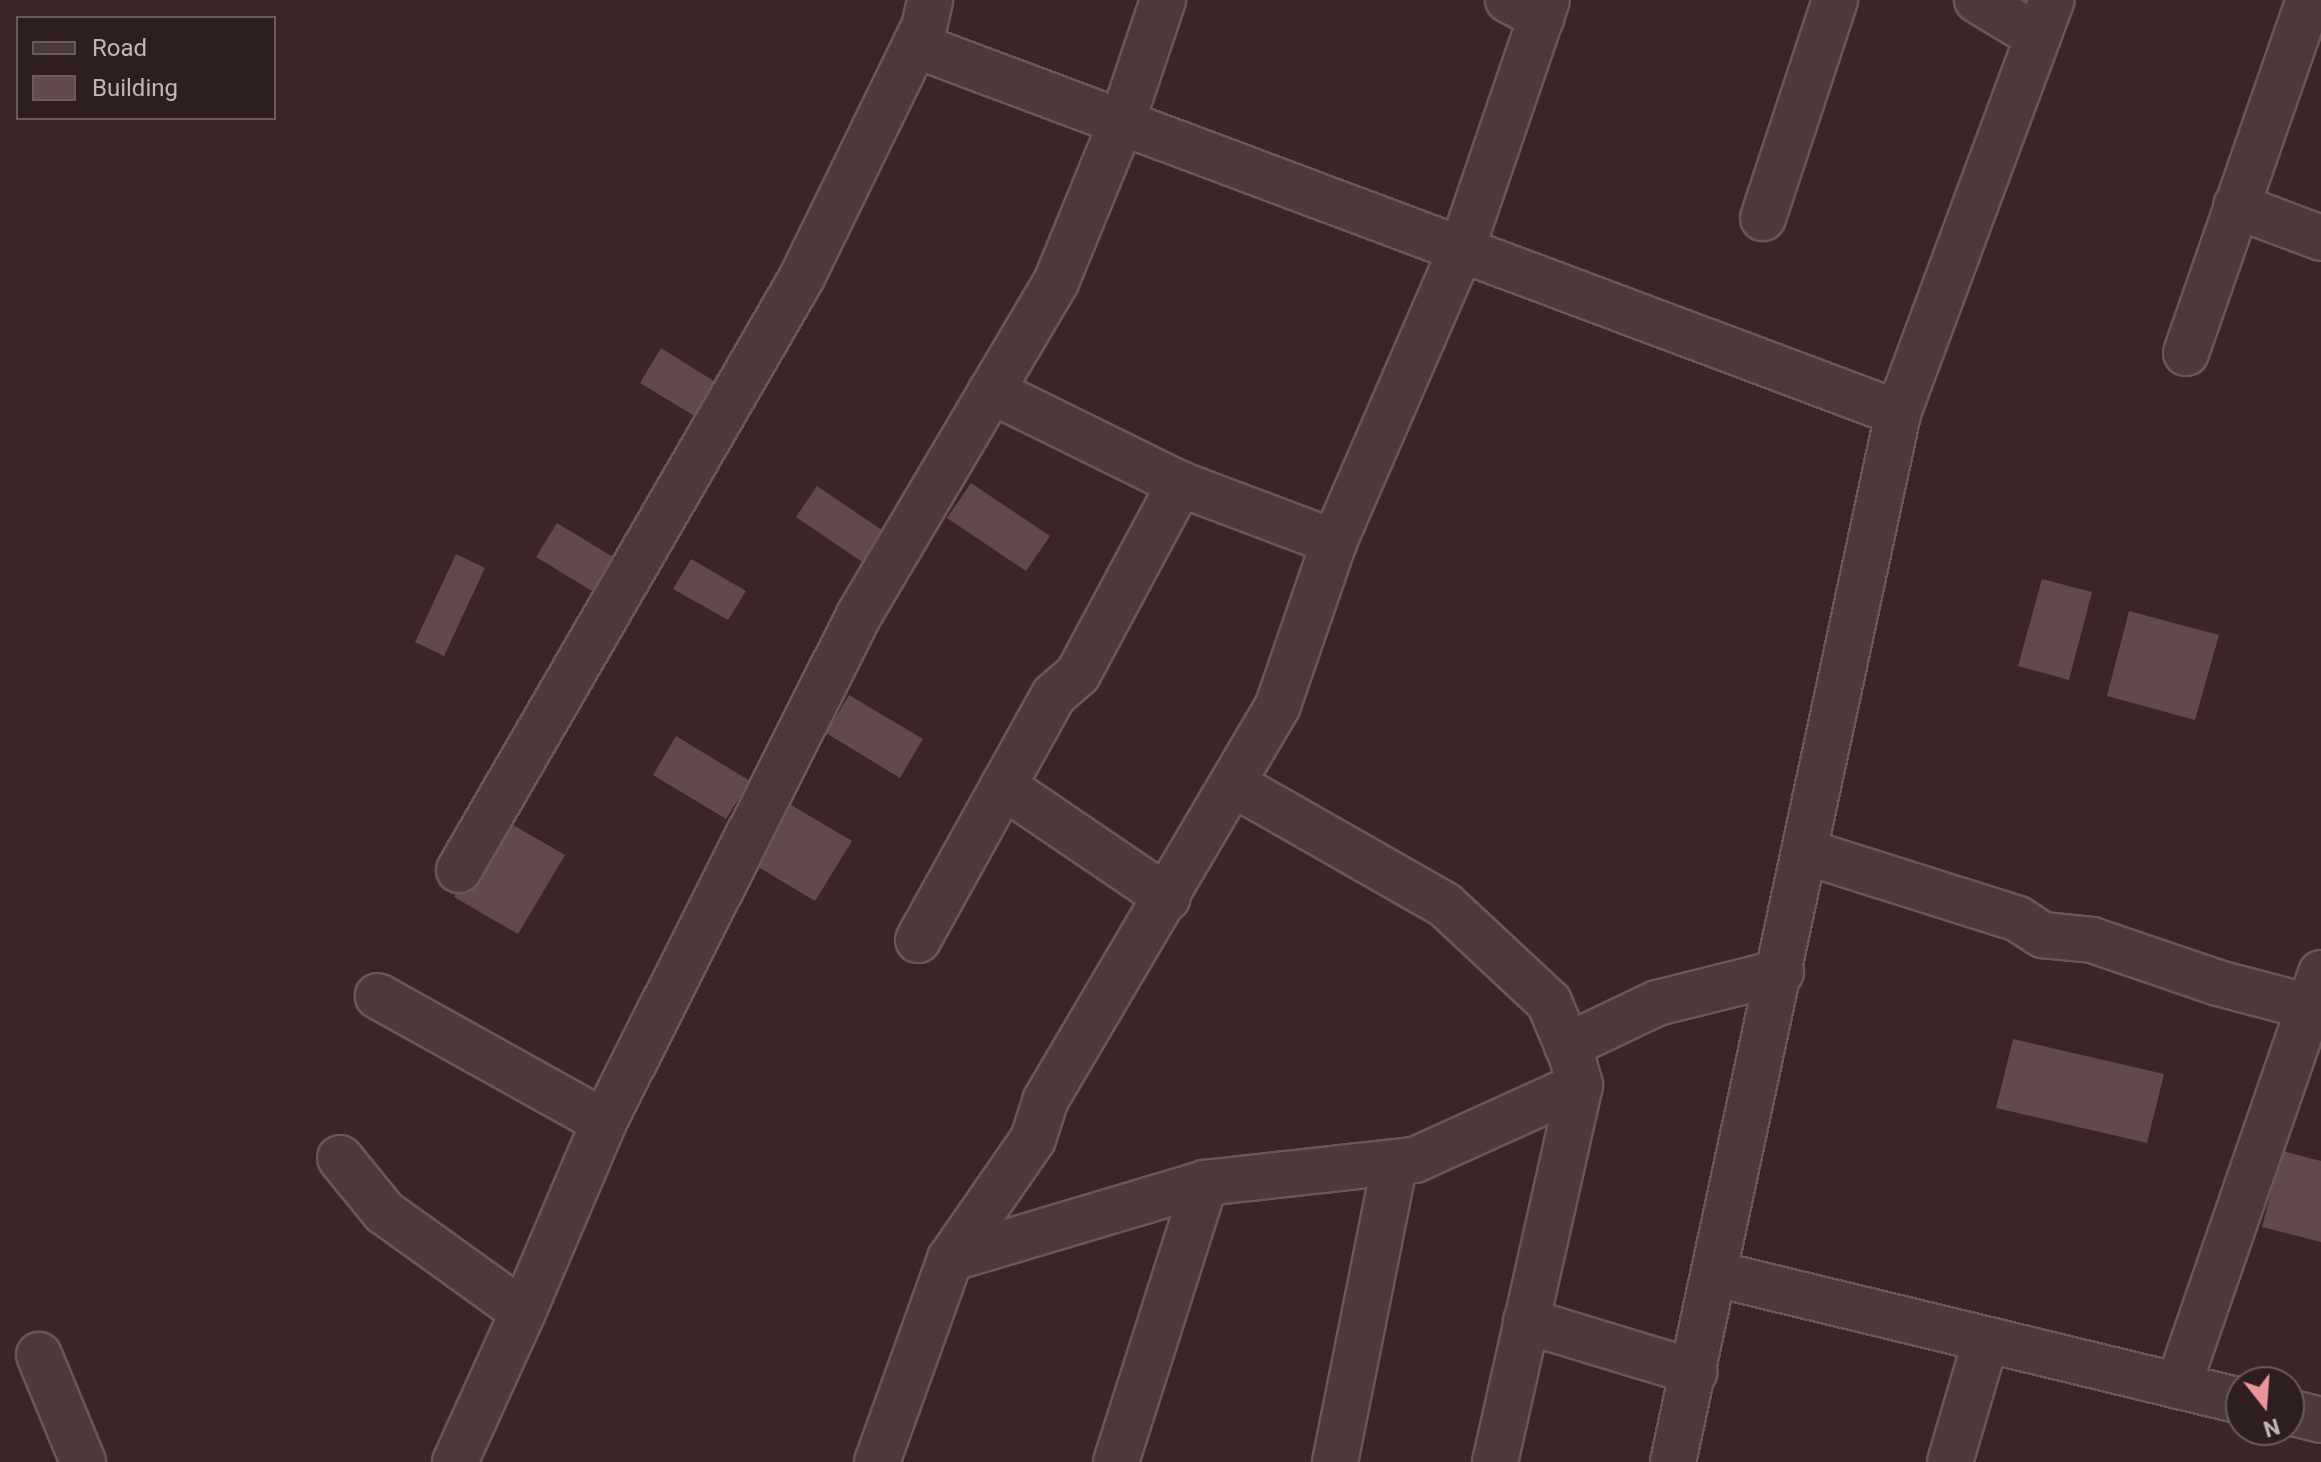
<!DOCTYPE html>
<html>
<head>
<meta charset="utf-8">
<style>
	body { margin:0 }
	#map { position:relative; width:2321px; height:1462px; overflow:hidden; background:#3a2628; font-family:Roboto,sans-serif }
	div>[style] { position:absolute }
	.building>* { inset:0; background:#614a4c }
	.roads { filter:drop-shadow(2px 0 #685759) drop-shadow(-2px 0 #685759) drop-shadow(0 2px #685759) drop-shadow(0 -2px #685759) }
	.street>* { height:44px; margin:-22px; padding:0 22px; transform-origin:22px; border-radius:22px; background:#4b393b }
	span { translate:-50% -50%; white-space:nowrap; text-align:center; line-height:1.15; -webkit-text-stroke:7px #2f1e20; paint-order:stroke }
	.legend { position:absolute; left:16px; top:16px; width:260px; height:104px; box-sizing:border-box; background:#2f1e20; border:2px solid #6b5a5c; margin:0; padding:10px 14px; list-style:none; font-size:24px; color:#c6b5b6 }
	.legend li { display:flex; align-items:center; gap:16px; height:40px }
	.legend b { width:40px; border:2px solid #6b5a5c }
	.north { position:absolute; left:2225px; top:1366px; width:80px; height:80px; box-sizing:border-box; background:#2f1e20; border:2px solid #6b5a5c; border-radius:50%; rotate:163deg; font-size:22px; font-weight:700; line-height:32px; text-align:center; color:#c6b5b6 }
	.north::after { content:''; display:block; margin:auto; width:28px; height:36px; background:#ec949b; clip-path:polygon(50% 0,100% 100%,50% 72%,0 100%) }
</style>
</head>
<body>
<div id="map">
	<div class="building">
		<div style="clip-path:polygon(661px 348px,717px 383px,696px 417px,640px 383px)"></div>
		<div style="clip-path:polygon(971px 483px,1050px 536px,1026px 571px,947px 518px)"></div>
		<div style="clip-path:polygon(817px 486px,898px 541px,877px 572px,796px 517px)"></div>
		<div style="clip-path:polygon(557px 523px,613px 557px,592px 591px,536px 557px)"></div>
		<div style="clip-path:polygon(456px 554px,485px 568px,444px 656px,415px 642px)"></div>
		<div style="clip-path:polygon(691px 559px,746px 591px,728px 620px,673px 589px)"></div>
		<div style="clip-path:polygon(2042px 579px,2092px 592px,2069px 680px,2018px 666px)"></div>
		<div style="clip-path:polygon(2129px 611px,2219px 635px,2195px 720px,2107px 696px)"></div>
		<div style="clip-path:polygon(849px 695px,923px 739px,900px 778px,826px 733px)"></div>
		<div style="clip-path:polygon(676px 736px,750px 781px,726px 819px,653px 775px)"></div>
		<div style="clip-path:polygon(786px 802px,852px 841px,815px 901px,750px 862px)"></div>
		<div style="clip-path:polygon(501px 818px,565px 855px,518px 934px,454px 897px)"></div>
		<div style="clip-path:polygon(2013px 1039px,2164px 1074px,2147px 1143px,1996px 1108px)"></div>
		<div style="clip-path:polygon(2282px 1151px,2321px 1161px,2321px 1242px,2262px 1227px)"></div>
	</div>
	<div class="roads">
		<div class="street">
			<div style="left:1508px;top:0;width:38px;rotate:28deg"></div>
			<div style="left:1977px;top:0;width:71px;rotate:31.2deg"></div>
			<div style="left:915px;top:45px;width:1050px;rotate:20.52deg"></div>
			<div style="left:2236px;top:206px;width:91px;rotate:20.6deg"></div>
			<div style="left:1763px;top:218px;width:230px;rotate:-71.7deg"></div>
			<div style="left:2186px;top:353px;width:374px;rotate:-70.8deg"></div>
			<div style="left:991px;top:391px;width:211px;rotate:26.2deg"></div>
			<div style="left:1180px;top:484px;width:165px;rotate:20.6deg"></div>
			<div style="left:1233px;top:784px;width:244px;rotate:29.7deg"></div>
			<div style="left:1445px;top:905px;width:142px;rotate:43deg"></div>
			<div style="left:1549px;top:1002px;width:60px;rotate:67.3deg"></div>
			<div style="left:1572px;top:1057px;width:29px;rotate:74deg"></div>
			<div style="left:1580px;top:1085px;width:386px;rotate:102.7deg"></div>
			<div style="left:1003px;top:786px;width:199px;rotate:34.2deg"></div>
			<div style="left:1806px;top:852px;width:222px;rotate:17.5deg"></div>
			<div style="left:2018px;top:919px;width:30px;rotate:33deg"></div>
			<div style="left:2043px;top:935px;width:49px;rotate:5.8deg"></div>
			<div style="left:2092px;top:940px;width:133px;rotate:18.8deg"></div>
			<div style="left:2218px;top:983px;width:106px;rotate:14.7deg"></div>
			<div style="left:459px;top:870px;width:685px;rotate:-59.95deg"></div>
			<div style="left:802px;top:277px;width:278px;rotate:-64deg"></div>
			<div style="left:924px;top:27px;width:28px;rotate:-77deg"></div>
			<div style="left:918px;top:940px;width:280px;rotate:-61deg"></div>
			<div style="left:1054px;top:695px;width:32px;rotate:-41deg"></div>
			<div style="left:1078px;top:674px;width:216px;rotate:-61.8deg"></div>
			<div style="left:1567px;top:1046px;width:100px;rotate:-25.5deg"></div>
			<div style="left:1657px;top:1003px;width:128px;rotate:-14deg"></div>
			<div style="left:604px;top:1122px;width:568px;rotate:-63.3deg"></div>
			<div style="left:859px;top:615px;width:387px;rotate:-59.4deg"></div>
			<div style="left:1056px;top:282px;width:176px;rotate:-67.7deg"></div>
			<div style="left:1123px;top:119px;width:126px;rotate:-71.4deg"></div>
			<div style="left:340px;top:1158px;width:70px;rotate:50.8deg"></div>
			<div style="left:384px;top:1212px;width:171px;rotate:35.7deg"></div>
			<div style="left:523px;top:1312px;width:207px;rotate:-66.9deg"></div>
			<div style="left:604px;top:1122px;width:259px;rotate:-150.9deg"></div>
			<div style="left:950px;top:1259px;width:266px;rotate:-16.6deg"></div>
			<div style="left:1205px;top:1183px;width:211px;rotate:-6.3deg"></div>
			<div style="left:1415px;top:1160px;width:181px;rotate:-24.4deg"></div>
			<div style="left:1716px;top:1274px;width:540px;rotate:13.6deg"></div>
			<div style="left:1526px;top:1321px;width:176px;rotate:16.9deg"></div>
			<div style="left:39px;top:1355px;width:116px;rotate:67.6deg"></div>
			<div style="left:2178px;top:1386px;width:437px;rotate:-70.9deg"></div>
			<div style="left:2289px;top:1412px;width:33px;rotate:14deg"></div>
			<div style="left:455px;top:1462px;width:165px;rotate:-65.6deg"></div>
			<div style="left:877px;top:1462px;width:216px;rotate:-70.2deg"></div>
			<div style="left:950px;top:1259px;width:146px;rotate:-55.3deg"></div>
			<div style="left:1033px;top:1139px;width:40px;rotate:-72deg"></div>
			<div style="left:1045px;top:1101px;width:459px;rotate:-59.5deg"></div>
			<div style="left:1278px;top:705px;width:172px;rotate:-71deg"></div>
			<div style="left:1334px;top:542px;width:321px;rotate:-66.5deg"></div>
			<div style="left:1462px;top:248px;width:262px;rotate:-71.1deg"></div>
			<div style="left:1116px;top:1462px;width:293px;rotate:-72.3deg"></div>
			<div style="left:1335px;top:1462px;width:305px;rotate:-78.7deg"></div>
			<div style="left:1673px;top:1462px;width:1073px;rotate:-77.89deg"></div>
			<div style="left:1898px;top:413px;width:441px;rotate:-69.6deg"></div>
			<div style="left:1950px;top:1462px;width:127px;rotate:-73.6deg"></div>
		</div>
	</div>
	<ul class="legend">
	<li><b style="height:10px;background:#4b393b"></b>Road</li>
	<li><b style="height:22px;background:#614a4c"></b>Building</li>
	</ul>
	<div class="north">N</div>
</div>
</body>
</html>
